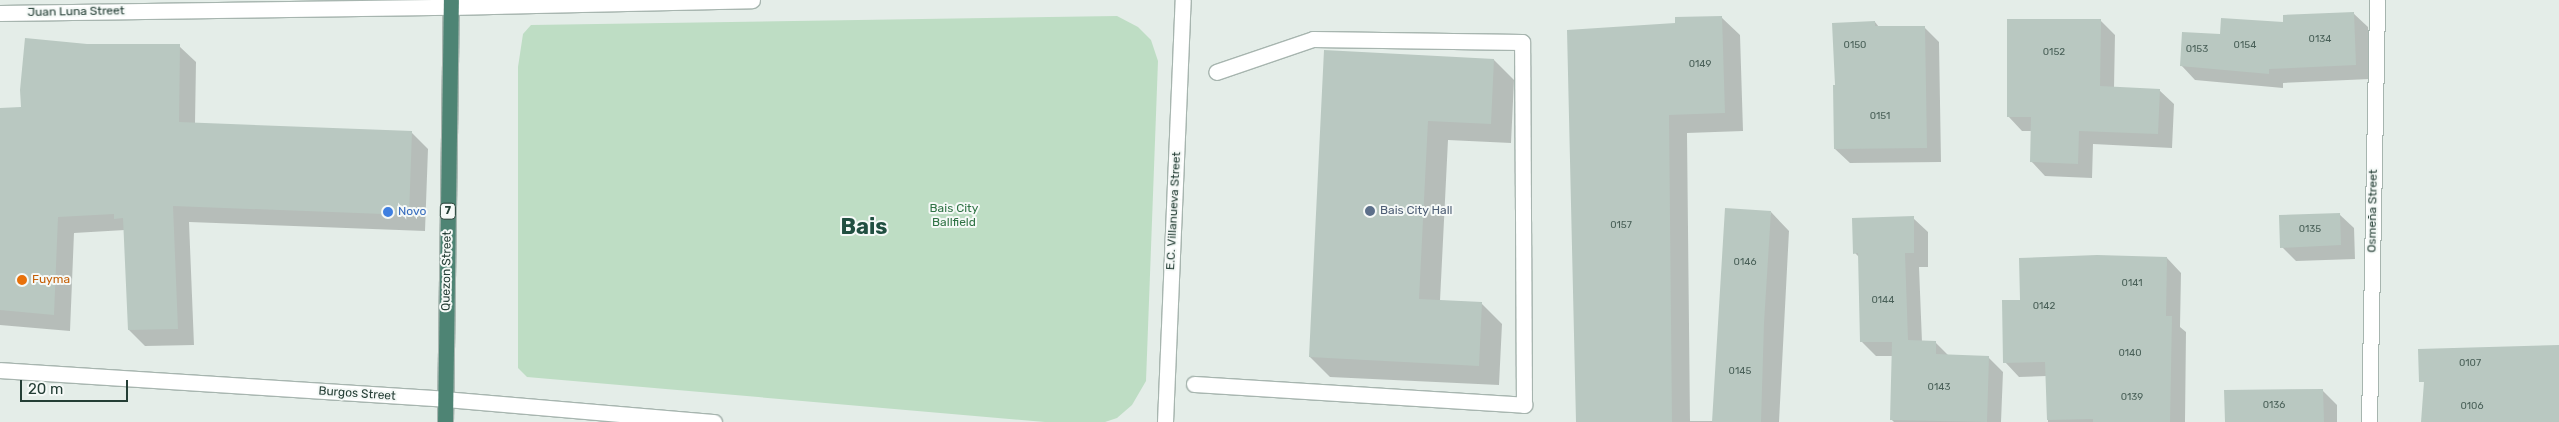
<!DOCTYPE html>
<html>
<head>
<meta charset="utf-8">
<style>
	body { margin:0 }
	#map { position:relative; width:2559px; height:422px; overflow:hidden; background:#e4ede8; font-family:Rubik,sans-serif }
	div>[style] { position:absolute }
	.green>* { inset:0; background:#beddc4 }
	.shadow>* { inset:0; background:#0003 }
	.building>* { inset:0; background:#b9c8c1 }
	.roads { filter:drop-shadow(1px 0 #a7b5af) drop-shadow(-1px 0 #a7b5af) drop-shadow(0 1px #a7b5af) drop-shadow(0 -1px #a7b5af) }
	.service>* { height:15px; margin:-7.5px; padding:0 7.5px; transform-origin:7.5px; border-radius:7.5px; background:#fff }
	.minor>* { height:15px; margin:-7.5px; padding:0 7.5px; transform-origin:7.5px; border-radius:7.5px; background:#fff }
	.trunk>* { height:15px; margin:-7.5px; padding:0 7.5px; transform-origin:7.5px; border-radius:7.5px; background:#4e8474 }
	.dots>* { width:14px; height:14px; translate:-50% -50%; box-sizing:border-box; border:2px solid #f5f9f7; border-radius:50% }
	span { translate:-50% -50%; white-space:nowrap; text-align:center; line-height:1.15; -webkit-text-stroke:4px #f5f9f7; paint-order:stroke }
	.number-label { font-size:10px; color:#496058 }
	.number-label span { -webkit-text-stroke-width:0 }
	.shield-label span { padding:1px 4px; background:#f5f9f7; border:1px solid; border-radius:4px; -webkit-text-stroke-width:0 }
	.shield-label { font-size:11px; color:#243e35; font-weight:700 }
	.street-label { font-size:12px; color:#243e35 }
	.park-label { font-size:12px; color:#307345 }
	.service-label { font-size:12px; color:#4e5e75 }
	.left { translate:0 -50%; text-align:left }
	.shop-label { font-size:12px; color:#366cbe }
	.food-label { font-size:12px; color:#c56008 }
	.town-label { font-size:22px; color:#214f41; font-weight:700 }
	.scale { position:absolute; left:20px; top:380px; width:108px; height:22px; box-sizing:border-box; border:2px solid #243e35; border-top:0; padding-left:6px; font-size:15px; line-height:18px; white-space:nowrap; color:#243e35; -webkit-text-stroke:4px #f5f9f7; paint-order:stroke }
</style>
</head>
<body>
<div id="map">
	<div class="green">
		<div style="clip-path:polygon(1117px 16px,1138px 27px,1151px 40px,1158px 61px,1146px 381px,1132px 405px,1117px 418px,1105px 422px,1045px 422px,527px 377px,518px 368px,518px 67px,523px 34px,531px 25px)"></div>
	</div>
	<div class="shadow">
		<div style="clip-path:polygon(2353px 13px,2368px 27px,2370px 79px,2283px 83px,2283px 88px,2195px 80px,2181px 65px,2222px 35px)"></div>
		<div style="clip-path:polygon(1721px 17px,1740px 35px,1743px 131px,1687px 133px,1690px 421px,1713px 421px,1771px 212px,1789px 231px,1779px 422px,1578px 422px,1676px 24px)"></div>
		<div style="clip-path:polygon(2100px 20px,2115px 35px,2114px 88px,2159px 90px,2174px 104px,2172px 148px,2093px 144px,2092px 178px,2045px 176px,2031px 161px,2032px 131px,2022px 131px,2008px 116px)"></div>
		<div style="clip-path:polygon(1875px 22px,1879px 27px,1924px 27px,1939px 42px,1941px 162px,1850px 163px,1835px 149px,1836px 86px)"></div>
		<div style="clip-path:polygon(87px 45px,179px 46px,196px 62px,195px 124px,411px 132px,428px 149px,425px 231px,189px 222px,194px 345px,145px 346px,129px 330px,125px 230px,74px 233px,70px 331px,0 325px,0 110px,23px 108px)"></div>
		<div style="clip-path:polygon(1325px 52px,1494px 60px,1514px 80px,1511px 143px,1448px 140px,1440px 301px,1482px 304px,1502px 324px,1499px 385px,1330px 377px,1310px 357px)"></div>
		<div style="clip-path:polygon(2339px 214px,2354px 228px,2355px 259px,2296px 261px,2282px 247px)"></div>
		<div style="clip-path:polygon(1913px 218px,1928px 232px,1928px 267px,1919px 267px,1922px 342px,1936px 343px,1949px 356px,1988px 357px,2003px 372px,2001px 422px,1894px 422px,1891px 419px,1893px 356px,1876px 356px,1862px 342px,1859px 257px,1855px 253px)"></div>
		<div style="clip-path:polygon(2167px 258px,2181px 273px,2180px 327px,2186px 332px,2185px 422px,2048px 422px,2047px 376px,2019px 377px,2005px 362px,2021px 301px)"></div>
		<div style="clip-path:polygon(2323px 391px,2337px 405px,2337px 422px,2226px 422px)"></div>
	</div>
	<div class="building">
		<div style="clip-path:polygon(2354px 12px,2356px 65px,2269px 69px,2269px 74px,2180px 66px,2182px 32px,2220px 34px,2221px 18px,2283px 22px,2283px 15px)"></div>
		<div style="clip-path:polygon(1722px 16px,1725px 113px,1669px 115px,1672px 422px,1576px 422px,1567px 30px,1675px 23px,1675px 17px)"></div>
		<div style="clip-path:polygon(2007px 19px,2101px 19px,2100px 86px,2160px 89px,2158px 134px,2079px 131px,2078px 164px,2030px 162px,2031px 117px,2007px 117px)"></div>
		<div style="clip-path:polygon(1875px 21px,1875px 26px,1925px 26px,1927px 148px,1834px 149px,1833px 85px,1835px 85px,1832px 23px)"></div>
		<div style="clip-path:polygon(25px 38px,87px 44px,180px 44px,179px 122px,412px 131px,409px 215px,173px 206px,178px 329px,128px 330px,123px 218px,114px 219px,114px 214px,58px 217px,54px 315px,0 310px,0 108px,21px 107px,20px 90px)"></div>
		<div style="clip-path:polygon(1324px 50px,1494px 59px,1491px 124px,1428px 121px,1419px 299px,1482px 302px,1479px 366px,1309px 357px)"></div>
		<div style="clip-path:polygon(1725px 208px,1771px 211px,1764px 323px,1761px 422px,1712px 422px)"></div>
		<div style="clip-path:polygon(2340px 213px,2341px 245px,2280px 248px,2279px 215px)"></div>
		<div style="clip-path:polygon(1914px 216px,1914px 253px,1905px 253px,1908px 340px,1936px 341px,1936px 354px,1989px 356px,1987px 422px,1890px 420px,1892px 342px,1860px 342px,1858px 253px,1853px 254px,1852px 218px)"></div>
		<div style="clip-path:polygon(2097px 255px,2167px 257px,2166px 316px,2172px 316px,2170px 422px,2093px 422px,2093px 419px,2047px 420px,2045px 362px,2003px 363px,2002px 300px,2020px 300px,2019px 258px)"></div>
		<div style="clip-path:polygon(2559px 345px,2559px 422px,2421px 422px,2424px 382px,2419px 382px,2418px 349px)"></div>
		<div style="clip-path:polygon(2323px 389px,2324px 422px,2225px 422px,2224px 390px)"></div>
	</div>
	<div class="roads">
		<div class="service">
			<div style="left:1194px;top:384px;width:331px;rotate:3.6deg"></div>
			<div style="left:1524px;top:405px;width:363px;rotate:-90.3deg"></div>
			<div style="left:1522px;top:42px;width:209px;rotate:-179.2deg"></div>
			<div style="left:1313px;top:39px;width:102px;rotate:161.2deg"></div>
		</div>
		<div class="minor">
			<div style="left:0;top:13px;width:451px;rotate:-0.8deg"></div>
			<div style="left:451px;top:7px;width:301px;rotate:-1.3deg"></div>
			<div style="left:0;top:370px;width:446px;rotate:3.7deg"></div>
			<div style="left:445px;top:399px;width:270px;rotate:4.9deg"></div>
			<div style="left:1165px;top:422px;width:422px;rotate:-87.6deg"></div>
			<div style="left:2369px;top:422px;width:422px;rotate:-88.9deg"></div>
		</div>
		<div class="trunk">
			<div style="left:445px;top:422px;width:422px;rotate:-89.2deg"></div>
		</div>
	</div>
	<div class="dots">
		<div style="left:1370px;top:211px;background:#5c6f8a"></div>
		<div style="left:388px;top:212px;background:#3f7fe0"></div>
		<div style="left:22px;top:280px;background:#e8710a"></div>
	</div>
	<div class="number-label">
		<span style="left:2320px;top:40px">0134</span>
		<span style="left:1855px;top:46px">0150</span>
		<span style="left:2245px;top:46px">0154</span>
		<span style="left:2197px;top:50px">0153</span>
		<span style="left:2054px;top:53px">0152</span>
		<span style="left:1700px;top:65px">0149</span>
		<span style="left:1880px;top:117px">0151</span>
		<span style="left:1621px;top:226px">0157</span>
		<span style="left:2310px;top:230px">0135</span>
		<span style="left:1745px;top:263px">0146</span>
		<span style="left:2132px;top:284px">0141</span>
		<span style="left:1883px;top:301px">0144</span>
		<span style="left:2044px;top:307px">0142</span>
		<span style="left:2130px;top:354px">0140</span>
		<span style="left:2470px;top:364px">0107</span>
		<span style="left:1740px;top:372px">0145</span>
		<span style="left:1939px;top:388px">0143</span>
		<span style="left:2132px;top:398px">0139</span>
		<span style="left:2274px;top:406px">0136</span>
		<span style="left:2472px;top:407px">0106</span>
	</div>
	<div class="shield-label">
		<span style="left:448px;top:211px">7</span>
	</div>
	<div class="street-label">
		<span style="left:76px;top:12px;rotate:-1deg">Juan Luna Street</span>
		<span style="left:1174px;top:211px;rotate:-87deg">E.C. Villanueva Street</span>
		<span style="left:2373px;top:211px;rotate:-89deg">Osmeña Street</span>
		<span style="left:447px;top:271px;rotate:-89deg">Quezon Street</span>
		<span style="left:357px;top:394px;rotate:4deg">Burgos Street</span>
	</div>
	<div class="park-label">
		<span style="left:954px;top:216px">Bais City<br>Ballfield</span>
	</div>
	<div class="service-label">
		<span class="left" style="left:1380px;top:211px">Bais City Hall</span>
	</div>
	<div class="shop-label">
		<span class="left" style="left:398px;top:212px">Novo</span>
	</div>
	<div class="food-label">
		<span class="left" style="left:32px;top:280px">Fuyma</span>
	</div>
	<div class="town-label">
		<span style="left:864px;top:227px">Bais</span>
	</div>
	<div class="scale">20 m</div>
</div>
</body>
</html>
